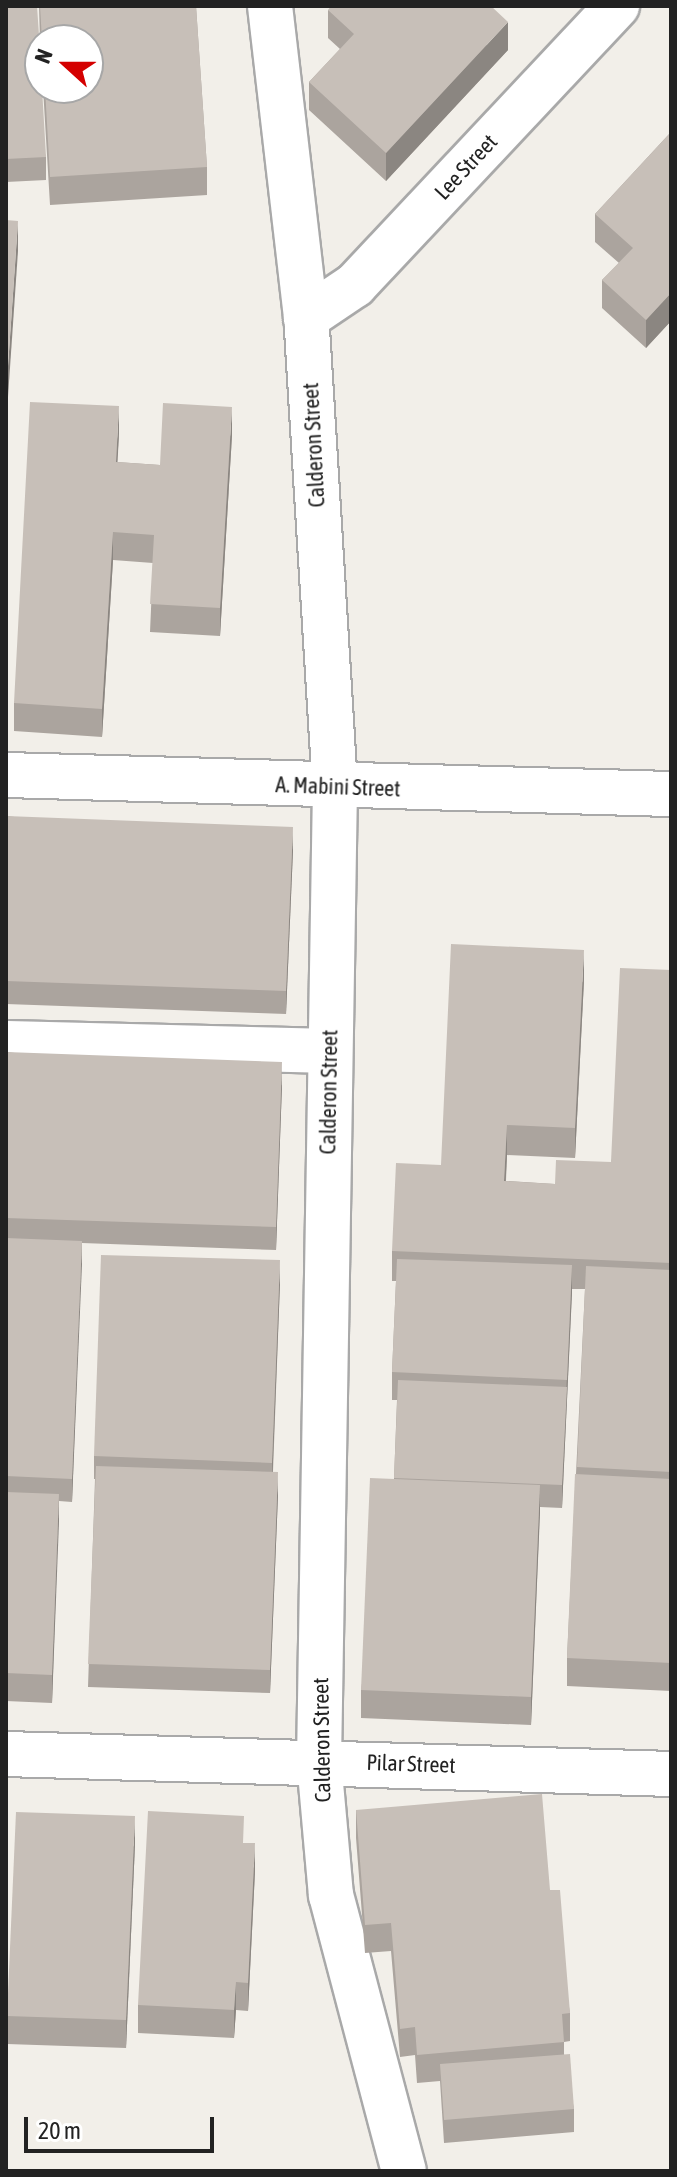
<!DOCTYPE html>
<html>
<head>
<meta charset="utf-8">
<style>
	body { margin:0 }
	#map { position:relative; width:677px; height:2177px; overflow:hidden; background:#f2efe9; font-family:"Asap Condensed",sans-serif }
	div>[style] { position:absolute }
	.roads { filter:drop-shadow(2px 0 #a9a9a9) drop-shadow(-2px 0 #a9a9a9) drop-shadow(0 2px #a9a9a9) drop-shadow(0 -2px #a9a9a9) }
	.minor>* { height:44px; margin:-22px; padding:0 22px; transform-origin:22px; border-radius:22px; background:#fff }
	.tertiary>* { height:44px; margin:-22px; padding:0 22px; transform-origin:22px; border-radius:22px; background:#fff }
	.wall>* { inset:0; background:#aba49e }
	.shaded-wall>* { inset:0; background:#8b8681 }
	.building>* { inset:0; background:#c7bfb8 }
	span { translate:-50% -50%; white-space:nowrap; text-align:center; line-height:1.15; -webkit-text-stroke:7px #fff; paint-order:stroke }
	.street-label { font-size:22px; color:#222 }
	.frame { position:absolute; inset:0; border:8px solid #222; pointer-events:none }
	.north { position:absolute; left:24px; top:24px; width:80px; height:80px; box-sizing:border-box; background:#fff; border:2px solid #a7a7a7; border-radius:50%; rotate:291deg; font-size:22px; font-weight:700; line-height:32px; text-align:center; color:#222 }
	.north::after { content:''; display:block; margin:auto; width:28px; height:36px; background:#d40000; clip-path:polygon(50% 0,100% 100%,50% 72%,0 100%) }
	.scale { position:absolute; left:24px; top:2117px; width:190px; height:36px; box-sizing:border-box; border:4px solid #222; border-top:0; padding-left:10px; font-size:24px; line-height:28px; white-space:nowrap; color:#222; -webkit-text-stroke:6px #fff; paint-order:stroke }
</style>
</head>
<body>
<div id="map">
	<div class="roads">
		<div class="minor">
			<div style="left:270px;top:6px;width:314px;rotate:83.4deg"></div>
			<div style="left:335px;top:787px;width:974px;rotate:90.94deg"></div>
			<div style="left:319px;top:1761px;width:135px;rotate:84.9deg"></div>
			<div style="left:331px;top:1895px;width:285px;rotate:75.2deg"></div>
			<div style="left:6px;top:1043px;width:324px;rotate:1.4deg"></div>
		</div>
		<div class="tertiary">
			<div style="left:6px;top:775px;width:665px;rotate:1.64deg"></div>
			<div style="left:335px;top:787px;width:470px;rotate:-93.5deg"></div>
			<div style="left:306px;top:318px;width:59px;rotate:-34deg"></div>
			<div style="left:355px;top:285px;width:383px;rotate:-46.8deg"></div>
			<div style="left:6px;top:1754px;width:665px;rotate:1.72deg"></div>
		</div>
	</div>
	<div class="wall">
		<div style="clip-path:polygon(6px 6px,46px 157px,46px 180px,6px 182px)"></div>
		<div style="clip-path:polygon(39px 6px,196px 6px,207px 167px,207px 195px,50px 205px,43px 88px,88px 88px,88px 40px,40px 40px)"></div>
		<div style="clip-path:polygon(328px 10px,508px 50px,386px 181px,309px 110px,309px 82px,340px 49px,328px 38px)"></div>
		<div style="clip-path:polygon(671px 132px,671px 321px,646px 348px,602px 308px,602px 280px,619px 263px,595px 242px,595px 214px)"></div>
		<div style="clip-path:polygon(119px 434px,117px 462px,160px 465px,232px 435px,220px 636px,150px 632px,153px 563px,113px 560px,102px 737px,14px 731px,14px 703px)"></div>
		<div style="clip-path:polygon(6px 816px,293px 850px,286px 1014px,6px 1004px)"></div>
		<div style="clip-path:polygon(671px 970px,671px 1691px,567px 1686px,567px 1658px,585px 1289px,572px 1289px,562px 1508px,540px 1507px,531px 1725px,361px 1718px,361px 1690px,394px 1479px,397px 1400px,392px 1400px,392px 1372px,396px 1281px,392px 1281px,392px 1251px,441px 1165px,584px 980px,575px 1158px,507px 1155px,506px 1181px,555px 1184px,611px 1162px)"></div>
		<div style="clip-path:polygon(6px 1052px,282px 1085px,276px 1250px,82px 1243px,72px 1502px,59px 1501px,52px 1703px,6px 1701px)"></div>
		<div style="clip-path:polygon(280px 1283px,273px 1472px,278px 1495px,270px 1693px,88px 1687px,95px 1479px,94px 1479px,94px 1456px)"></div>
		<div style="clip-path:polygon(356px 1810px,550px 1890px,570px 2013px,570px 2041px,564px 2042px,564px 2054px,574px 2109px,574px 2132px,444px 2143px,440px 2081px,417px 2083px,415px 2055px,400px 2057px,391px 1951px,365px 1953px,356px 1838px)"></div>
		<div style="clip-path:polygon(244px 1843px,255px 1871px,248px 2011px,236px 2010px,234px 2038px,138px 2033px,138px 2005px)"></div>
		<div style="clip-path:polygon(135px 1844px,126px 2048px,7px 2044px,7px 2016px)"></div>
	</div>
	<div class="shaded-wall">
		<div style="clip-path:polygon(508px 22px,508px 50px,386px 181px,386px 153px)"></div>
		<div style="clip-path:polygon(18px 221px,18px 251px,6px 426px,6px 395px)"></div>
		<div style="clip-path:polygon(671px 293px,671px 321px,646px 348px,646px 320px)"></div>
		<div style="clip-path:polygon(119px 406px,119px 434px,116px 490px,116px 462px)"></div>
		<div style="clip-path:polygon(232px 407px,232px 435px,220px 636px,220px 608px)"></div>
		<div style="clip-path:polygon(113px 532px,113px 560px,102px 737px,102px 709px)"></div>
		<div style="clip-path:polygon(293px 827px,293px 850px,286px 1014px,286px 991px)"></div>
		<div style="clip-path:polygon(584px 950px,584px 980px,575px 1158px,575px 1128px)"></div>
		<div style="clip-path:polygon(282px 1062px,282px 1085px,276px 1250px,276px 1227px)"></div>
		<div style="clip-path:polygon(507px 1125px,507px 1155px,504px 1211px,504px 1181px)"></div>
		<div style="clip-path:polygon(82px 1241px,82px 1264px,72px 1502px,72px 1479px)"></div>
		<div style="clip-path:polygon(280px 1260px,280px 1283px,272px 1486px,272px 1463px)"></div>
		<div style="clip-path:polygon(572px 1265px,572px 1293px,562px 1508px,562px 1485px)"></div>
		<div style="clip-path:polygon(278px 1472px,278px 1495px,270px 1693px,270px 1670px)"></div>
		<div style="clip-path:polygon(540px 1485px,540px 1513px,531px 1725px,531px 1697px)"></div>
		<div style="clip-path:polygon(59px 1494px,59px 1522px,52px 1703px,52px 1675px)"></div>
		<div style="clip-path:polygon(8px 1808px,8px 1836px,6px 1888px,6px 1860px)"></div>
		<div style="clip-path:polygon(135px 1816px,135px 1844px,126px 2048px,126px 2020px)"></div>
		<div style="clip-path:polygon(255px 1843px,255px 1871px,248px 2011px,248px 1983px)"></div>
		<div style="clip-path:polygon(236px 1982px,236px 2010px,234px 2038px,234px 2010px)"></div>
	</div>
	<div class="building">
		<div style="clip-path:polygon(6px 6px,37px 6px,40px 50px,40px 88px,42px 88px,46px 157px,6px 159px)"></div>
		<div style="clip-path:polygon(40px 6px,196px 6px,207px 167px,50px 177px,45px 88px,88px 88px,88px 40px,42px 40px)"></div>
		<div style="clip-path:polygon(331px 6px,491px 6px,508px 22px,386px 153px,309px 82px,354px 34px,328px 10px)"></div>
		<div style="clip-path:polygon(671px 132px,671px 293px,646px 320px,602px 280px,633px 248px,595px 214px)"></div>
		<div style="clip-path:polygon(6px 220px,18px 221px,6px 395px)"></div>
		<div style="clip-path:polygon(30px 402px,119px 406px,116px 462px,160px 465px,163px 403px,232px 407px,220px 608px,150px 604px,154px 535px,113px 532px,102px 709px,14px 703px)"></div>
		<div style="clip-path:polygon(6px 816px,293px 827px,286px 991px,6px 981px)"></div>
		<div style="clip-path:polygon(451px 944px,584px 950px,575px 1128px,507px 1125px,504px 1181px,555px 1184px,556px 1160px,611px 1162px,620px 968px,671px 970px,671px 1263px,392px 1251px,396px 1163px,441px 1165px)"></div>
		<div style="clip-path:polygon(6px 1052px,282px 1062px,276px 1227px,6px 1218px)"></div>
		<div style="clip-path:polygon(6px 1238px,82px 1241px,72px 1479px,6px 1476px)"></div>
		<div style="clip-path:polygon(101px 1255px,280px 1260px,272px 1463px,94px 1456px)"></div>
		<div style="clip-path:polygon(397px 1259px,572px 1265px,567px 1380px,392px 1372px)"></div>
		<div style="clip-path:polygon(586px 1266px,671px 1270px,671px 1472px,577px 1467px)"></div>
		<div style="clip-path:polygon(398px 1380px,567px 1387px,562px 1485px,394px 1478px)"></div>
		<div style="clip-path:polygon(96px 1466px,278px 1472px,270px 1670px,88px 1664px)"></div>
		<div style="clip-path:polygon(575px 1474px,671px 1479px,671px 1663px,567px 1658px)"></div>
		<div style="clip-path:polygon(370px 1478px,540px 1485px,531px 1697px,361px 1690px)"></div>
		<div style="clip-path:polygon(6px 1492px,59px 1494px,52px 1675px,6px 1673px)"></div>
		<div style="clip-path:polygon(542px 1794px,550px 1890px,560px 1890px,570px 2013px,562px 2014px,564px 2042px,417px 2055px,415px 2027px,400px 2029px,391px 1923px,365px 1925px,356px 1810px)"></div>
		<div style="clip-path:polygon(6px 1808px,8px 1808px,6px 1860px)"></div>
		<div style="clip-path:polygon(148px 1811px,244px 1816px,243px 1843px,255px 1843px,248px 1983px,236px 1982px,234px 2010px,138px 2005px)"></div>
		<div style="clip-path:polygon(16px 1812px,135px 1816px,126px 2020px,7px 2016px)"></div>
		<div style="clip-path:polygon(570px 2054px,574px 2109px,444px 2120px,440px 2064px)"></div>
	</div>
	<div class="street-label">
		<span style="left:466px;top:167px;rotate:-47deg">Lee Street</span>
		<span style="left:314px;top:445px;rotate:-93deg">Calderon Street</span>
		<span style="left:338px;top:787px;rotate:2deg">A. Mabini Street</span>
		<span style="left:329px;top:1092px;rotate:-89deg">Calderon Street</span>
		<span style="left:322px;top:1740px;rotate:-91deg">Calderon Street</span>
		<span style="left:411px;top:1764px;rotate:2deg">Pilar Street</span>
	</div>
	<div class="frame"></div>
	<div class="north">N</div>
	<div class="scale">20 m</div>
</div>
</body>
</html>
